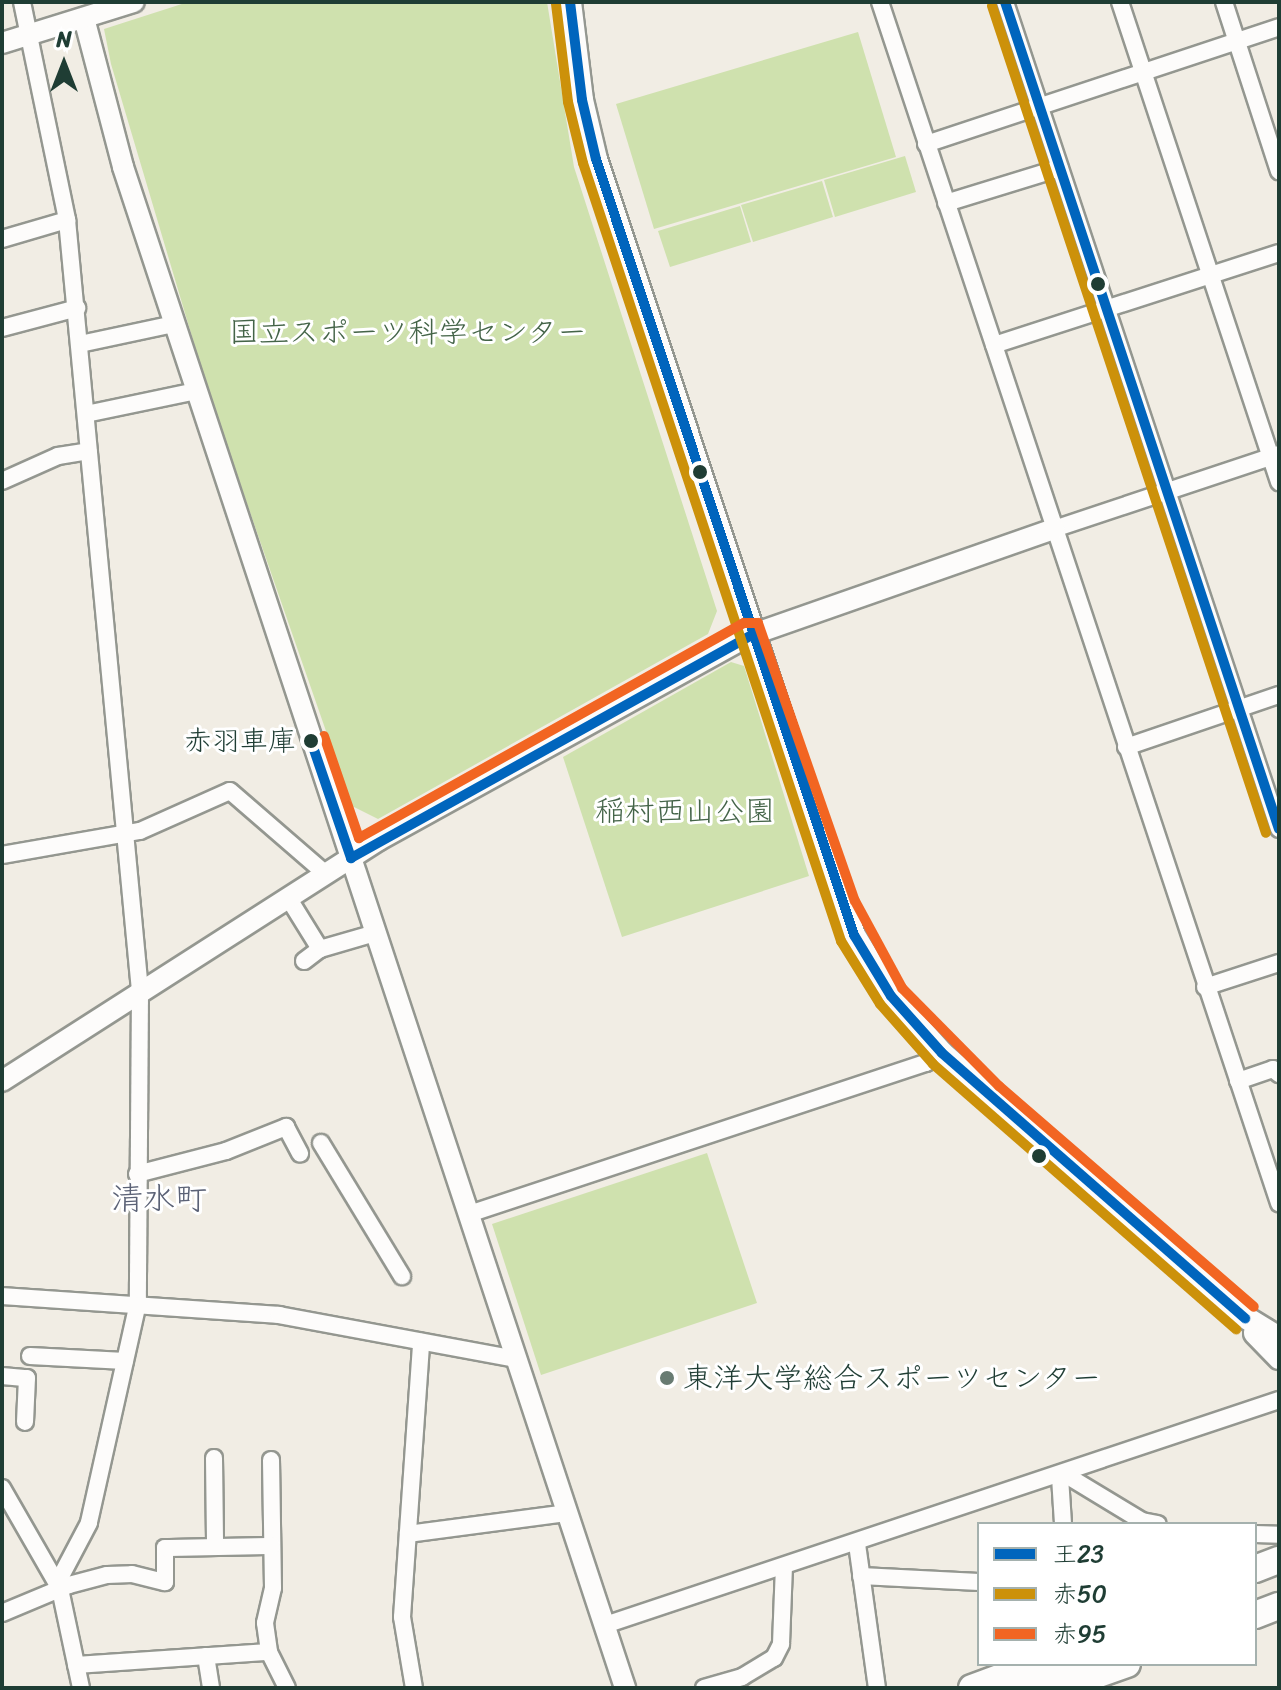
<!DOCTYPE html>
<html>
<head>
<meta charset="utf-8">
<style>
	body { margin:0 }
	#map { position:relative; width:1281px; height:1690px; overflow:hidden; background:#f1ede4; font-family:Sriracha,"Klee One",sans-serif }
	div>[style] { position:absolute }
	.green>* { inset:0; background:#cfe1ae }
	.roads { filter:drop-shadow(2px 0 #949790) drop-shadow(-2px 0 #949790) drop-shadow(0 2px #949790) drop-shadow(0 -2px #949790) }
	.minor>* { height:16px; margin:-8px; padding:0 8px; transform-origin:8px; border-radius:8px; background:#fdfcfb }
	.tertiary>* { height:20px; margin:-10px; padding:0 10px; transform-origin:10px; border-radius:10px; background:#fdfcfb }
	.secondary>* { height:22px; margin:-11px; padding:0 11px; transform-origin:11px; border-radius:11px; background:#fdfcfb }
	.primary>* { height:26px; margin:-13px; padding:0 13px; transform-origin:13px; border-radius:13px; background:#fdfcfb }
	.bus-1>* { height:10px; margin:-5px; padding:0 5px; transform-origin:5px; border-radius:5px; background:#0065bd }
	.bus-2>* { height:10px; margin:-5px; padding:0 5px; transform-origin:5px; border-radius:5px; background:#cc910a }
	.bus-3>* { height:10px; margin:-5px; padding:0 5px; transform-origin:5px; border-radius:5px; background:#f26522 }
	.dots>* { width:22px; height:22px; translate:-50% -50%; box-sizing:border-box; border:4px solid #fff; border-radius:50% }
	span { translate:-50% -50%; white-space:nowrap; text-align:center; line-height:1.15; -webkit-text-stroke:6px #fff; paint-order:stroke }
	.bus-label { font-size:28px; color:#1f3d34 }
	.right { translate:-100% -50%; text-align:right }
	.park-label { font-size:30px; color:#446448 }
	.poi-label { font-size:30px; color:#1f3d34 }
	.left { translate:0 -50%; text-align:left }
	.neighbourhood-label { font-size:32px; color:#5b6276 }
	.frame { position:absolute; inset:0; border:4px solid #1f3d34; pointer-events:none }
	.legend { position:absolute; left:977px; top:1522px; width:280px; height:144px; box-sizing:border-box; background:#fff; border:2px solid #a5b1ae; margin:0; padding:10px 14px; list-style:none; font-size:24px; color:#1f3d34 }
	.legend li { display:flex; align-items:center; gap:16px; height:40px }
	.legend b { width:40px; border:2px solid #a5b1ae }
	.north { position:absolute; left:24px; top:24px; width:80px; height:80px; -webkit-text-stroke:6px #fff; paint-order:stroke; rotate:0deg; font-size:22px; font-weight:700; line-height:32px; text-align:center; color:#1f3d34 }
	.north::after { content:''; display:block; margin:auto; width:28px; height:36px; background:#1f3d34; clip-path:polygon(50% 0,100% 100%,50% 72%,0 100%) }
</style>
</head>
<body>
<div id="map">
	<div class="green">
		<div style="clip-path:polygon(188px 2px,547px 2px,574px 167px,717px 611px,708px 634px,378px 819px,352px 806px,209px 394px,111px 64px,104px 29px)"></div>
		<div style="clip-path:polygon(858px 32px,896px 157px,654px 229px,616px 104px)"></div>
		<div style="clip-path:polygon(905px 156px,916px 192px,835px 217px,824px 180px)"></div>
		<div style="clip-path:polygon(822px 181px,833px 217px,753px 242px,741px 205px)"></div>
		<div style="clip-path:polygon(740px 206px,751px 242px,670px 267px,658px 231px)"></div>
		<div style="clip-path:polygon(731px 662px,744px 666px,809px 876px,622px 937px,563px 757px)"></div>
		<div style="clip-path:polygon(707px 1153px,757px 1303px,541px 1375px,492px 1224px)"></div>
	</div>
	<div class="roads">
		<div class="minor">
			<div style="left:22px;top:2px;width:223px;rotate:78.3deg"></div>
			<div style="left:67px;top:220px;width:774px;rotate:84.59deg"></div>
			<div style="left:140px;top:991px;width:312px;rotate:90.4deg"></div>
			<div style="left:138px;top:1303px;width:225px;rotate:102.6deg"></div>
			<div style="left:89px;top:1523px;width:62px;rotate:117.8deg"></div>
			<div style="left:60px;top:1578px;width:11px;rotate:90deg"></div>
			<div style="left:880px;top:2px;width:1266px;rotate:71.62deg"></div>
			<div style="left:1005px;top:2px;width:871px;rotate:71.67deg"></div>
			<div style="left:1120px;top:2px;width:506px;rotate:71.67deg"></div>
			<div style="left:1224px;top:2px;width:178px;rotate:72deg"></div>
			<div style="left:926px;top:144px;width:372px;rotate:-18.3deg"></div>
			<div style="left:946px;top:203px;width:119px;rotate:-17.1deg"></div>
			<div style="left:2px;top:239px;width:68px;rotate:-16.3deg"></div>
			<div style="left:2px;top:328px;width:78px;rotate:-14.9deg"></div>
			<div style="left:80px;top:344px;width:96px;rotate:-12deg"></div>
			<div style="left:994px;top:345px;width:299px;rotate:-17.9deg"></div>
			<div style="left:86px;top:414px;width:112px;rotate:-11.8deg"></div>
			<div style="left:2px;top:481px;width:61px;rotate:-24.1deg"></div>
			<div style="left:58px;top:456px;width:31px;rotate:-9deg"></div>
			<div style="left:1054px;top:529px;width:237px;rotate:-18.4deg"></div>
			<div style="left:1126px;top:747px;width:162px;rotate:-18.8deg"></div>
			<div style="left:2px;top:855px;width:140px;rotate:-9.9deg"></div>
			<div style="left:140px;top:831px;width:98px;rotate:-24deg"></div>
			<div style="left:230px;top:791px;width:128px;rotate:40.9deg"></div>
			<div style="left:289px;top:899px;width:59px;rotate:58.2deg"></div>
			<div style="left:304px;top:961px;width:20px;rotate:-37deg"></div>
			<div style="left:320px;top:949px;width:57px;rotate:-16.2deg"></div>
			<div style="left:1205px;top:987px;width:78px;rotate:-18deg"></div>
			<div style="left:1238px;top:1081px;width:37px;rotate:-19deg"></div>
			<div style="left:1273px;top:1069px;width:8px;rotate:40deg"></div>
			<div style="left:321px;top:1143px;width:156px;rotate:58.7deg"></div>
			<div style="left:137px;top:1174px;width:92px;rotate:-14.5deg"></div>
			<div style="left:226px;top:1151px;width:65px;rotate:-21.8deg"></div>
			<div style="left:286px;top:1127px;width:30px;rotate:62deg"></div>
			<div style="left:469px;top:1214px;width:481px;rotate:-18.3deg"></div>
			<div style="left:926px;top:1063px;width:19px;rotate:-32deg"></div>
			<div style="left:2px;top:1296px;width:278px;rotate:3.9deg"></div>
			<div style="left:279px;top:1315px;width:242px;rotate:10.5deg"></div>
			<div style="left:30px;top:1356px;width:95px;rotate:3deg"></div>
			<div style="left:2px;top:1376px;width:25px;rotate:5deg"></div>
			<div style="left:27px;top:1378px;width:44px;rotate:92.6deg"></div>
			<div style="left:214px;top:1458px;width:88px;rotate:89.3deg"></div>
			<div style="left:271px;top:1460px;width:128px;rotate:89.1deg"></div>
			<div style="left:273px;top:1588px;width:36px;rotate:103deg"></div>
			<div style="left:265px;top:1623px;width:29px;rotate:82deg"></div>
			<div style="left:269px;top:1652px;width:40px;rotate:63.4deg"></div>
			<div style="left:1066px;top:1475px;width:89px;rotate:31.2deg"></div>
			<div style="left:1142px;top:1521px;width:16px;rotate:11deg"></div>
			<div style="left:1060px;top:1477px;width:47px;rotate:86.3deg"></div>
			<div style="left:2px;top:1488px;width:116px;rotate:60.1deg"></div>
			<div style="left:60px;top:1589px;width:101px;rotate:78deg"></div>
			<div style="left:408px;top:1534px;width:161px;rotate:-7.5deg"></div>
			<div style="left:1255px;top:1534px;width:24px;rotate:2deg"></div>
			<div style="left:857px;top:1544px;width:145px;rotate:82.1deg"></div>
			<div style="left:861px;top:1576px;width:118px;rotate:2.9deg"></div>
			<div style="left:2px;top:1613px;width:73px;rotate:-22.7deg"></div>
			<div style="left:69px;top:1585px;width:39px;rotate:-15deg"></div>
			<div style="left:107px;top:1575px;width:25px;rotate:-2deg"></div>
			<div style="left:132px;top:1574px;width:34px;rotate:14deg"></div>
			<div style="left:165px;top:1582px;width:34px;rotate:-90deg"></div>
			<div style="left:165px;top:1548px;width:107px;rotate:-1.1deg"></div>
			<div style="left:605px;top:1625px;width:711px;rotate:-18.46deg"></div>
			<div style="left:206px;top:1656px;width:32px;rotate:81deg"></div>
			<div style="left:76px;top:1665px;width:193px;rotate:-3.9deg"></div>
			<div style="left:414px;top:1688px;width:72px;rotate:-99.6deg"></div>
			<div style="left:402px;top:1617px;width:276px;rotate:-86deg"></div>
			<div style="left:704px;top:1688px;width:40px;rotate:-16deg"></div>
			<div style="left:742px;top:1677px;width:37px;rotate:-31deg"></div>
			<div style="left:774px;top:1658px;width:16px;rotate:-63deg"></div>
			<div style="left:781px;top:1644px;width:77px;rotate:-87.8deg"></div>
		</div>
		<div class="tertiary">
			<div style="left:84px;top:18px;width:154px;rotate:75.3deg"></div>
			<div style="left:123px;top:167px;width:1602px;rotate:71.73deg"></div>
			<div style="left:2px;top:43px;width:138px;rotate:-17.3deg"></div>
			<div style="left:2px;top:1081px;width:447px;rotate:-32.6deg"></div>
			<div style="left:379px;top:840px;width:425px;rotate:-28.9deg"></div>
			<div style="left:751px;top:635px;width:321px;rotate:-19.3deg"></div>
		</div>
		<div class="secondary">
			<div style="left:570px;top:2px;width:99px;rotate:83deg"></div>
			<div style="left:582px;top:100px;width:61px;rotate:76.7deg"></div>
			<div style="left:596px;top:159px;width:818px;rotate:71.61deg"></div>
			<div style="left:854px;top:935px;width:71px;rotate:58.8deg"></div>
			<div style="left:891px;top:996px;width:76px;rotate:48.2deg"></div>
			<div style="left:942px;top:1053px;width:396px;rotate:41.2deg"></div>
			<div style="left:1240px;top:1314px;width:46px;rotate:31.6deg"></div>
			<div style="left:1255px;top:1333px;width:35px;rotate:46deg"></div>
		</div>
		<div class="primary">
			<div style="left:1255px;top:1569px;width:26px;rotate:-21deg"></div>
			<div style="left:1255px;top:1615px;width:26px;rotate:-21deg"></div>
			<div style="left:972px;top:1688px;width:69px;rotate:-20.3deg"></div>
			<div style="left:1021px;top:1688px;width:58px;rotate:-20.3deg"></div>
			<div style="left:1059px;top:1688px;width:72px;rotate:-19.4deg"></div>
		</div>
	</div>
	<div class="bus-1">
		<div style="left:570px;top:2px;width:99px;rotate:83deg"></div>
		<div style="left:582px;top:100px;width:61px;rotate:76.7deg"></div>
		<div style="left:596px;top:159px;width:818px;rotate:71.61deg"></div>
		<div style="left:854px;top:935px;width:71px;rotate:58.8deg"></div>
		<div style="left:891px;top:996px;width:76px;rotate:48.2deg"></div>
		<div style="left:942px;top:1053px;width:403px;rotate:41.2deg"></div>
		<div style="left:1005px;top:2px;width:871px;rotate:71.67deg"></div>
		<div style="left:311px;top:741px;width:124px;rotate:71.1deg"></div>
		<div style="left:351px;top:858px;width:458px;rotate:-29.1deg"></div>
	</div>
	<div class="bus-2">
		<div style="left:556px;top:4px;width:99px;rotate:83deg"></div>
		<div style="left:568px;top:102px;width:63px;rotate:76.2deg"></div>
		<div style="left:583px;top:163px;width:820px;rotate:71.65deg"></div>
		<div style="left:841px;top:941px;width:74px;rotate:58.2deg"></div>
		<div style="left:880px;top:1004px;width:80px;rotate:48.5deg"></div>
		<div style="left:933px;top:1064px;width:403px;rotate:41.2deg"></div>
		<div style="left:992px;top:6px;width:871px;rotate:71.67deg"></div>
	</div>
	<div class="bus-3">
		<div style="left:324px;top:736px;width:108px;rotate:71.1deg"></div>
		<div style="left:359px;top:838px;width:441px;rotate:-29.2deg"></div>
		<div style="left:744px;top:623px;width:14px"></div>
		<div style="left:758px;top:623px;width:294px;rotate:70.8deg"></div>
		<div style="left:855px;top:901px;width:99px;rotate:61.6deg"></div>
		<div style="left:902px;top:988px;width:138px;rotate:45.3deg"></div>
		<div style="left:999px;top:1086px;width:337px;rotate:40.9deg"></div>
	</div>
	<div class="dots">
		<div style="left:1098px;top:284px;background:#1f3d34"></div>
		<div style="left:700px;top:472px;background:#1f3d34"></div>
		<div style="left:311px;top:741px;background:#1f3d34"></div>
		<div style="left:1039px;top:1156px;background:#1f3d34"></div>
		<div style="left:667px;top:1378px;background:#687b72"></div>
	</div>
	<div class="bus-label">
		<span class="right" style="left:296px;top:741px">赤羽車庫</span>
	</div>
	<div class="park-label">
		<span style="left:408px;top:332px">国立スポーツ科学センター</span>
		<span style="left:685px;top:811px">稲村西山公園</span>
	</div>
	<div class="poi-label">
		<span class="left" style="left:683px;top:1378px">東洋大学総合スポーツセンター</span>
	</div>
	<div class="neighbourhood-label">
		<span style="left:159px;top:1199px">清水町</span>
	</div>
	<div class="frame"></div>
	<ul class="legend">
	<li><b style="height:10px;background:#0065bd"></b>王23</li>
	<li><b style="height:10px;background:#cc910a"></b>赤50</li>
	<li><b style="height:10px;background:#f26522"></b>赤95</li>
	</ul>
	<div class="north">N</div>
</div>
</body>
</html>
